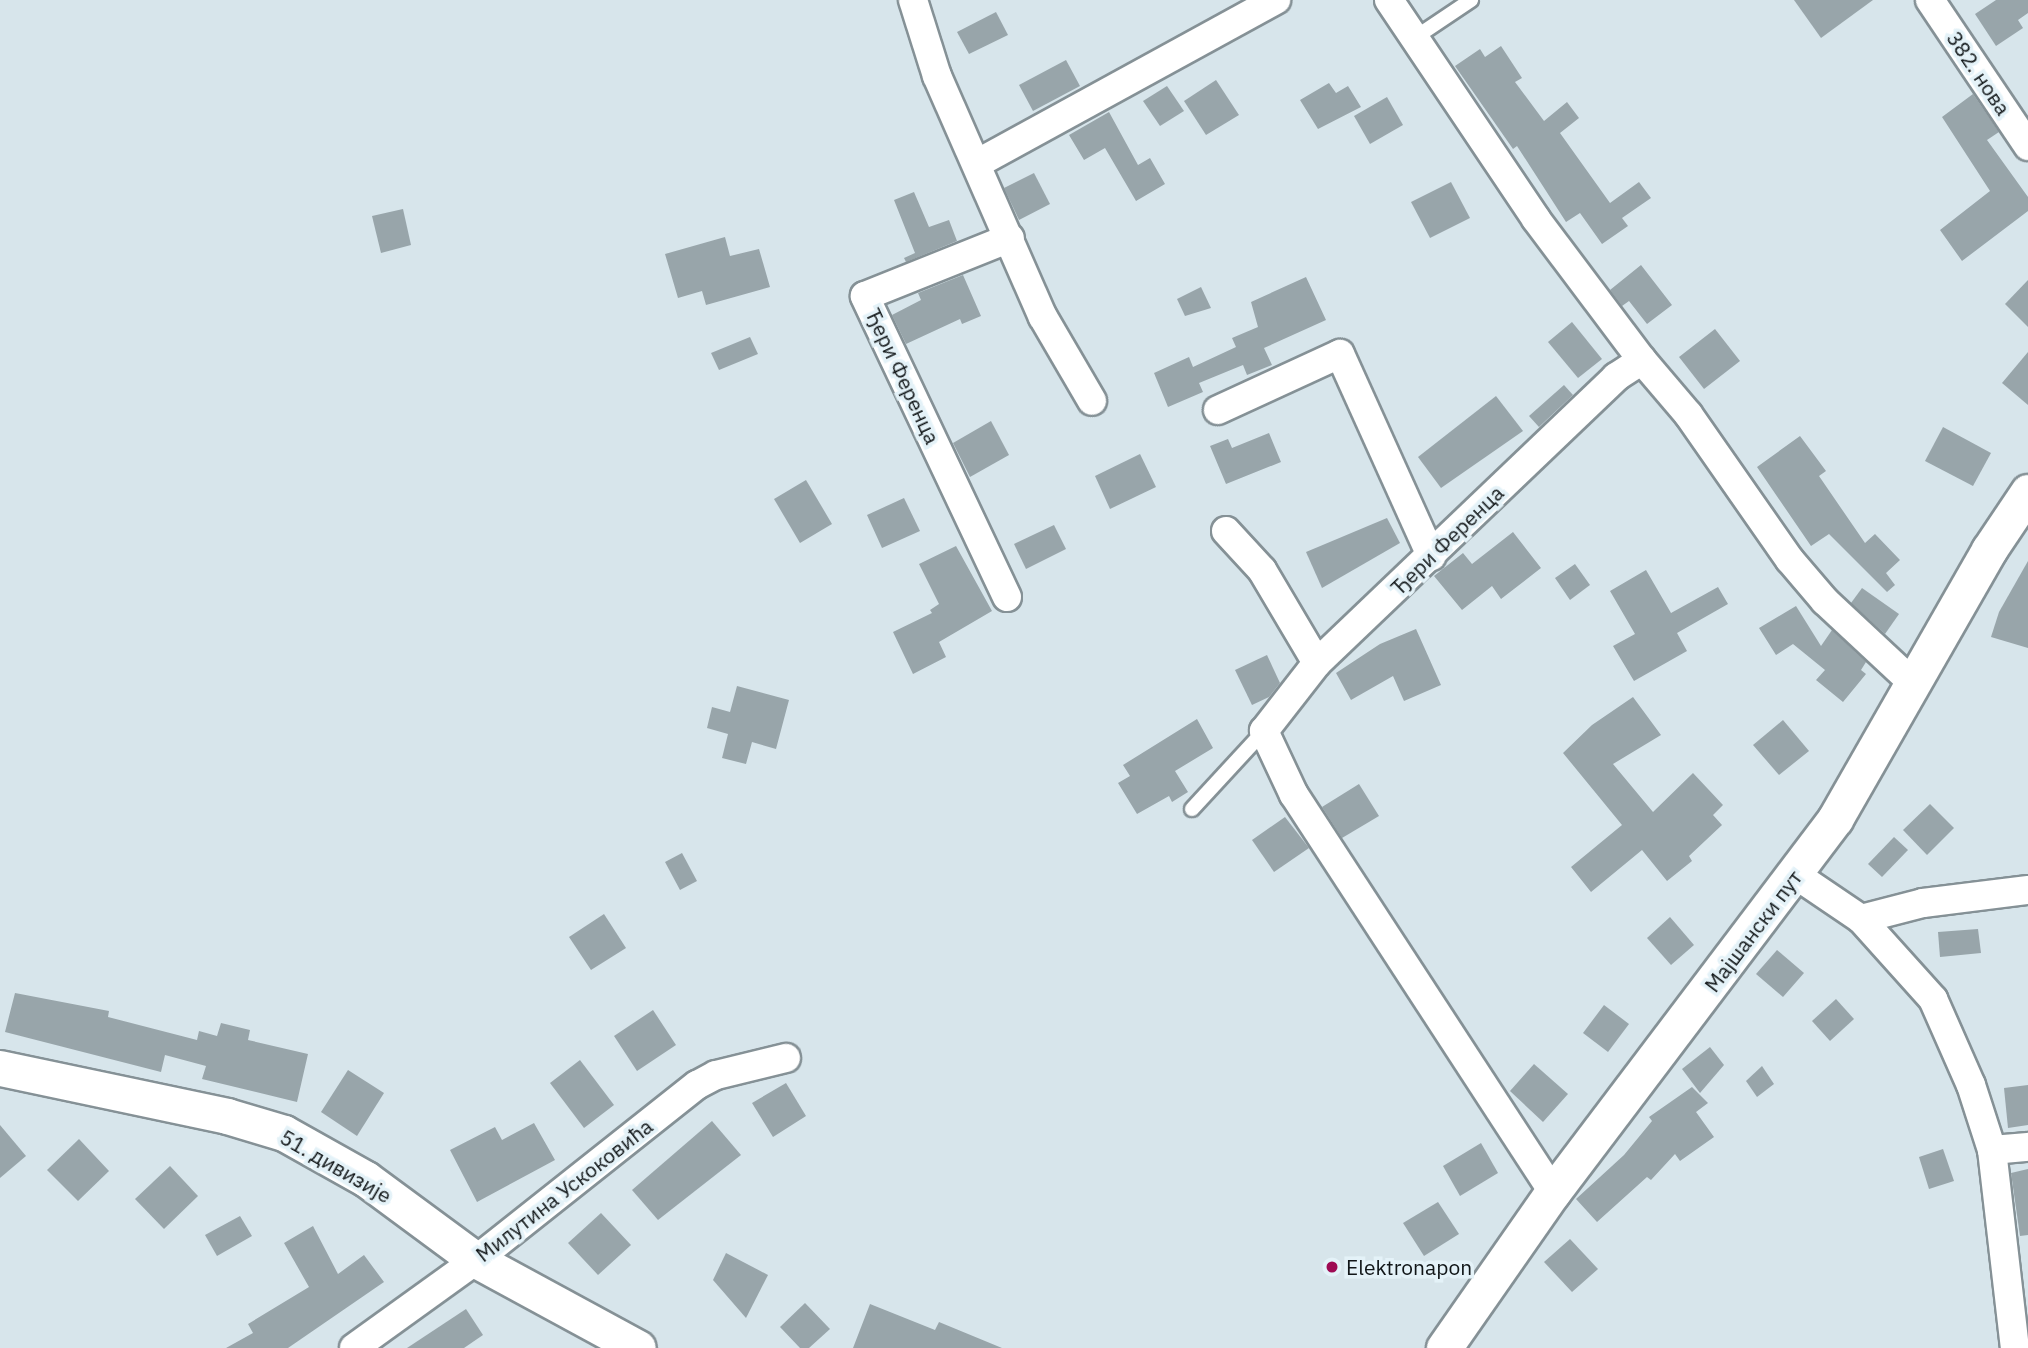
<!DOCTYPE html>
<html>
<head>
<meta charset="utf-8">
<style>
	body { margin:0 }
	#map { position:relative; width:2028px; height:1348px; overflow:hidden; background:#d7e5eb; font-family:"IBM Plex Sans",sans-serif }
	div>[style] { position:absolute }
	.building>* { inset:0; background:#98a5aa }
	.roads { filter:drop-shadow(2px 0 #859196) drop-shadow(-2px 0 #859196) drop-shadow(0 2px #859196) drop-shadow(0 -2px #859196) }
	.service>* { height:14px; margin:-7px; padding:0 7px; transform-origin:7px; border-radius:7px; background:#fff }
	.minor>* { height:28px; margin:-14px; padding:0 14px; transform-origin:14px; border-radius:14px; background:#fff }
	.tertiary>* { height:35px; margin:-17.5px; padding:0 17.5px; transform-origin:17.5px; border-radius:17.5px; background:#fff }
	.dots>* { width:19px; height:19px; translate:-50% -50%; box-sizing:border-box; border:4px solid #e4f2f8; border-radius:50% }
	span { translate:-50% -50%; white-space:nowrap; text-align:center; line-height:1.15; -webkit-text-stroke:7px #e4f2f8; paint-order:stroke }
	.street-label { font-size:21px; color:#111618 }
	.poi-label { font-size:21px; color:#111618 }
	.left { translate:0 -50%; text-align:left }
</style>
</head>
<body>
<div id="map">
	<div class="building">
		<div style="clip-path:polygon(1794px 0,1873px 0,1821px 38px)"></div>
		<div style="clip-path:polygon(1996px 0,2028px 0,2028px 13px,2018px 20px,2023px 28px,1996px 46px,1975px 14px)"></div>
		<div style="clip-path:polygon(996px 12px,1008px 35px,969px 54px,957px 32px)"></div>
		<div style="clip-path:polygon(1501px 46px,1522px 78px,1515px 82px,1544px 121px,1567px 102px,1579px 118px,1560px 133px,1610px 203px,1639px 182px,1651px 198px,1622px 218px,1628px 226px,1602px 244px,1580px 213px,1566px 222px,1517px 146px,1513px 149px,1455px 66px,1480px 49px,1485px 57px)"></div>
		<div style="clip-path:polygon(1066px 60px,1080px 86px,1033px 111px,1019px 85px)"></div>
		<div style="clip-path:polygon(1216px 80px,1239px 115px,1206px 135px,1184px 101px)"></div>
		<div style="clip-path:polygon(1329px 83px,1336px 93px,1348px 86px,1361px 107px,1318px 129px,1300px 100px)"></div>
		<div style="clip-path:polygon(1167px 86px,1184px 111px,1160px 126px,1143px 101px)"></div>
		<div style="clip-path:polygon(1973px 94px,1999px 132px,1987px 140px,2028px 197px,2028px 211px,1962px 261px,1940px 230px,1990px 191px,1942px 117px)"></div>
		<div style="clip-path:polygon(1387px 97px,1403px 125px,1370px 144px,1354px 116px)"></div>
		<div style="clip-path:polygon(1109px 112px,1138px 165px,1150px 158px,1165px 184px,1136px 201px,1105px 148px,1084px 160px,1069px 135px)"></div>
		<div style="clip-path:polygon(1034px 173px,1050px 204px,1019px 220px,1004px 188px)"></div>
		<div style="clip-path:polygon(1451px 182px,1470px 218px,1430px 238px,1411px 202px)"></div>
		<div style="clip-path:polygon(914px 192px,929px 227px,949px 220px,957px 241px,906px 262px,904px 258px,915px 253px,894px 200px)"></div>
		<div style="clip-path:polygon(403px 209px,411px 245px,381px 253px,372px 216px)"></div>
		<div style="clip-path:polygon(725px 237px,730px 256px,759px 249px,770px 287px,706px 305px,702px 291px,678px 298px,665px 254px)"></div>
		<div style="clip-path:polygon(1641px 265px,1672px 305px,1647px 324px,1629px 301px,1622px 306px,1610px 290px)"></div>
		<div style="clip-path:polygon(963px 275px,981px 316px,962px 324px,960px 319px,906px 344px,892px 315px,921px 300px,918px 293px)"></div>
		<div style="clip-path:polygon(1306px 277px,1326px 320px,1264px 348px,1272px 365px,1247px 375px,1243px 365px,1199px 383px,1203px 392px,1168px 407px,1154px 373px,1189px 357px,1193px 367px,1236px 347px,1232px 338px,1258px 327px,1251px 302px)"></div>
		<div style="clip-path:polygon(2028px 280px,2028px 327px,2005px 304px)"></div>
		<div style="clip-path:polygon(1201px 287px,1211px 308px,1185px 316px,1177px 299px)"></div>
		<div style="clip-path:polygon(1572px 322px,1602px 359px,1578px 378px,1548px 342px)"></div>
		<div style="clip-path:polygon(1715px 329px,1740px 361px,1704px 389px,1679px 357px)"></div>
		<div style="clip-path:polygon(750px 337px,758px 354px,719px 370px,711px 353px)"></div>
		<div style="clip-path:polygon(2028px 352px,2028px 405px,2002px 383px)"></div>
		<div style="clip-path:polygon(1564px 385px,1573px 395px,1539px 427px,1529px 416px)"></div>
		<div style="clip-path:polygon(1496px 396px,1523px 431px,1441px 488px,1418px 457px)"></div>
		<div style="clip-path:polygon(991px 421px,1009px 455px,970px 477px,953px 443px)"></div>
		<div style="clip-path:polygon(1943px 427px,1991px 453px,1973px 486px,1925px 461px)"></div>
		<div style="clip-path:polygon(1269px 433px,1281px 462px,1226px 484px,1210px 446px,1228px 439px,1232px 448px)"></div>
		<div style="clip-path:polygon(1800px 436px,1826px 471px,1819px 476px,1865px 543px,1875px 534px,1900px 560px,1886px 573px,1895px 585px,1887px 592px,1829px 534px,1811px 546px,1757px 467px)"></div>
		<div style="clip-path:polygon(1140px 454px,1156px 487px,1110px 509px,1095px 476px)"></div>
		<div style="clip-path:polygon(806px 480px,832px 524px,800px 543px,774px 499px)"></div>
		<div style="clip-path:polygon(904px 498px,920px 531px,882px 548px,867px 515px)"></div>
		<div style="clip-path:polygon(1387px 518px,1400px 543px,1322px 588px,1306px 552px)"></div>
		<div style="clip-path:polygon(1054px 525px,1066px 549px,1026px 569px,1014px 544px)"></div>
		<div style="clip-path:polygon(1513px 532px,1541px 568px,1501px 599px,1492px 586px,1462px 610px,1434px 576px,1463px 553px,1472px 564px)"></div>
		<div style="clip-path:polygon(956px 546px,992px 611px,939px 642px,946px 657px,913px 674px,893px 632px,932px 613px,930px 610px,939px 604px,919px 564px)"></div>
		<div style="clip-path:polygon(2028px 561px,2028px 648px,1991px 637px,1999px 612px)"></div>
		<div style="clip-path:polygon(1575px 564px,1590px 585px,1570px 600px,1555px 578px)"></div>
		<div style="clip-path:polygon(1646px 570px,1671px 613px,1718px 587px,1728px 604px,1677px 633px,1687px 651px,1634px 681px,1613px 646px,1635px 634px,1610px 591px)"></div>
		<div style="clip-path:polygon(1862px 588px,1899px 614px,1885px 634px,1851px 603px)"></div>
		<div style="clip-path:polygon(1796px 606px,1821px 646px,1832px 630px,1866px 662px,1861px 670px,1866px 674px,1843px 702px,1816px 680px,1825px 670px,1793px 644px,1776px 655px,1759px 628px)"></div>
		<div style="clip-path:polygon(1416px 629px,1441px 685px,1404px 701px,1393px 676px,1351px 700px,1336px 673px,1380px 644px)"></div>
		<div style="clip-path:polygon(1267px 655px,1280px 683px,1269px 697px,1252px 705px,1235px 670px)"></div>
		<div style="clip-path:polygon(737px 686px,789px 700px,776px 749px,752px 742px,746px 764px,722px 758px,728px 734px,707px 728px,712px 707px,730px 712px)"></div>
		<div style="clip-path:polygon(1633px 697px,1661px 735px,1613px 764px,1653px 812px,1693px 773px,1723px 805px,1713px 815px,1722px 825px,1689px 856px,1692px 861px,1667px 881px,1642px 850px,1591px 892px,1571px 867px,1622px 825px,1563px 753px,1592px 725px)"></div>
		<div style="clip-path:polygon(1197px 719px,1213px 748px,1175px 771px,1188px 792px,1172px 802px,1169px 796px,1137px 814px,1118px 783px,1130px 776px,1123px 765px)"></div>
		<div style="clip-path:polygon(1783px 720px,1809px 751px,1779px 775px,1753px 745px)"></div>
		<div style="clip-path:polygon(1359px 784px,1379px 816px,1342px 838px,1322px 807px)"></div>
		<div style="clip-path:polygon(1930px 804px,1954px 828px,1927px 855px,1903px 830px)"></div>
		<div style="clip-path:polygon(1285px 817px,1309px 848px,1274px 872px,1252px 840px)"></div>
		<div style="clip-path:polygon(1894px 837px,1908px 850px,1882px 877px,1868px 864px)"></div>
		<div style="clip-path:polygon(682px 853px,697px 881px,680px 890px,665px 862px)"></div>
		<div style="clip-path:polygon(604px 914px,626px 948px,591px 970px,569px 937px)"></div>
		<div style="clip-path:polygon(1670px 917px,1694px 945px,1671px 965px,1647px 938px)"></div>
		<div style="clip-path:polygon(1978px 929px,1981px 953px,1940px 957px,1938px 932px)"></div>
		<div style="clip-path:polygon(1777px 950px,1804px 973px,1783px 997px,1756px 974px)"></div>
		<div style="clip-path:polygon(15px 993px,109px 1011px,108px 1017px,197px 1040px,199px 1031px,217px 1036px,221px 1023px,250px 1030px,248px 1040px,308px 1054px,297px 1102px,202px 1079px,206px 1066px,165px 1055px,161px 1072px,5px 1032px)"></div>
		<div style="clip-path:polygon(1836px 999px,1854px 1019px,1830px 1041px,1812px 1021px)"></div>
		<div style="clip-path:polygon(1604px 1005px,1629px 1024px,1608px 1052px,1583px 1033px)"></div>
		<div style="clip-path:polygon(653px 1010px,676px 1045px,637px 1071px,614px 1036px)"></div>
		<div style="clip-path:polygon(1710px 1047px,1724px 1065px,1700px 1093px,1682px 1069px)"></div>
		<div style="clip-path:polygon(580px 1060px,614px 1105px,584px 1128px,550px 1083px)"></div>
		<div style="clip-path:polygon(1534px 1064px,1568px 1094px,1543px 1122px,1510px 1091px)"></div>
		<div style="clip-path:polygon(1762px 1066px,1774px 1084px,1757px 1097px,1746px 1081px)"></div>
		<div style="clip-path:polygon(348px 1070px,384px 1093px,357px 1136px,321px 1112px)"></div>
		<div style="clip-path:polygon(786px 1083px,806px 1116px,773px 1137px,752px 1103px)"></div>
		<div style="clip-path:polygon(2028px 1085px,2028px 1125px,2008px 1128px,2004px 1088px)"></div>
		<div style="clip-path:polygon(1692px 1087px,1708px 1103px,1696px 1112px,1714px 1137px,1680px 1161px,1675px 1154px,1651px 1180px,1647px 1177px,1597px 1222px,1576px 1199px,1624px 1155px,1652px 1121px,1649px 1117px)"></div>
		<div style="clip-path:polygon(712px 1121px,741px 1155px,658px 1220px,632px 1190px)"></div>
		<div style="clip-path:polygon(534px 1123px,555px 1160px,477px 1202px,450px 1150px,495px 1127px,502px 1140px)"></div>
		<div style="clip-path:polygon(0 1125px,26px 1156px,0 1178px)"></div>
		<div style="clip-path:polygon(79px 1139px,109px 1171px,78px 1201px,47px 1170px)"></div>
		<div style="clip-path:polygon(1481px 1143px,1498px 1173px,1460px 1196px,1443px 1166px)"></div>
		<div style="clip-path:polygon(1943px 1149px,1954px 1181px,1929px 1189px,1919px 1157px)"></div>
		<div style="clip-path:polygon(170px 1166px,198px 1196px,164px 1229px,135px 1199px)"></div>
		<div style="clip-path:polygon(2028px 1169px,2028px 1235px,2020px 1236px,2011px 1173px)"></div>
		<div style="clip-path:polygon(1438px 1202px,1459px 1234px,1424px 1256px,1403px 1223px)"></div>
		<div style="clip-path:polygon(601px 1213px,631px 1245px,598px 1275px,568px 1243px)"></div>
		<div style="clip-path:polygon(240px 1216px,252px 1236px,217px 1256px,205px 1235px)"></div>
		<div style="clip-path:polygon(313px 1226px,338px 1274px,364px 1255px,384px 1282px,288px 1348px,226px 1348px,253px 1333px,248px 1324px,309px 1287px,284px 1243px)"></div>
		<div style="clip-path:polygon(1570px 1239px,1598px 1269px,1572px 1292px,1544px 1262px)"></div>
		<div style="clip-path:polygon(726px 1253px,768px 1275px,746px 1318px,713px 1280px)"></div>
		<div style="clip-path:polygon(805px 1303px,830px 1329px,809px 1348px,800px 1348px,780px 1327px)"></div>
		<div style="clip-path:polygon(870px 1304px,935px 1330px,939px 1322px,1002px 1348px,853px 1348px)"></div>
		<div style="clip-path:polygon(466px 1309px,483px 1335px,464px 1348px,407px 1348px)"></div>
	</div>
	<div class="roads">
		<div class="service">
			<div style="left:1413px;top:39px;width:70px;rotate:-33.9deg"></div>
			<div style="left:1192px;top:809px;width:106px;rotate:-47.3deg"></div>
		</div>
		<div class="minor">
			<div style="left:913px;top:0;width:80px;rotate:72.5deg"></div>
			<div style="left:937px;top:76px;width:263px;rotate:66.3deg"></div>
			<div style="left:1043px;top:317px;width:97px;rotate:59.7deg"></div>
			<div style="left:1389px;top:0;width:264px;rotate:56.1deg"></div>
			<div style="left:1536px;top:219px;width:176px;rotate:53.1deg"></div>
			<div style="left:1642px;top:360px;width:71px;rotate:49.6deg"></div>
			<div style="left:1688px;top:414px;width:178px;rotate:55.1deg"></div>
			<div style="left:1790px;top:560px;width:54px;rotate:49.5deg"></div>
			<div style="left:1825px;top:601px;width:122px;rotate:43deg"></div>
			<div style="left:1930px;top:0;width:176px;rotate:56.1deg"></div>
			<div style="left:978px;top:163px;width:340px;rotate:-28.7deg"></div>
			<div style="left:1218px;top:410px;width:134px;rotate:-24.7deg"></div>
			<div style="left:1340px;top:354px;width:222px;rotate:65.7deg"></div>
			<div style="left:1226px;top:531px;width:53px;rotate:47.3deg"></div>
			<div style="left:1262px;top:570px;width:108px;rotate:59.4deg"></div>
			<div style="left:1007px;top:597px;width:333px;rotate:-115.3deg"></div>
			<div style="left:865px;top:296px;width:156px;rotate:-21.8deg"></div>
			<div style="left:1796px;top:875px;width:78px;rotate:34.1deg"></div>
			<div style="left:1861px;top:919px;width:108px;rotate:48deg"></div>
			<div style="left:1933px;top:999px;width:94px;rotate:66.2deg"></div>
			<div style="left:1971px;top:1085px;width:68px;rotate:72.1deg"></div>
			<div style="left:1992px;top:1150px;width:199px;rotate:83.4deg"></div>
			<div style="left:1861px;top:919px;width:64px;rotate:-14.5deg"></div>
			<div style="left:1923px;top:903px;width:106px;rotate:-7.1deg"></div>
			<div style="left:1992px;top:1150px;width:36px;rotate:-5deg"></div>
			<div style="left:1553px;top:1192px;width:474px;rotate:-123.1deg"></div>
			<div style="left:1294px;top:795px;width:71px;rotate:-115.1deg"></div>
			<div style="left:1264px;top:731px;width:86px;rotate:-52.1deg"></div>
			<div style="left:1317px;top:663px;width:414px;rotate:-43.7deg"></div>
			<div style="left:1616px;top:377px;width:31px;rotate:-33deg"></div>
			<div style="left:354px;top:1348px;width:150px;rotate:-35.8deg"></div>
			<div style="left:476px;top:1260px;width:282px;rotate:-38.4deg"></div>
			<div style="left:697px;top:1085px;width:21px;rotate:-28deg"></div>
			<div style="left:716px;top:1075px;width:72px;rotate:-13.7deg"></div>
		</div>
		<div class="tertiary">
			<div style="left:0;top:1068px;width:232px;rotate:11.9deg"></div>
			<div style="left:227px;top:1116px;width:59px;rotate:16.6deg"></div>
			<div style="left:284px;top:1133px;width:94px;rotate:29.3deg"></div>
			<div style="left:366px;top:1179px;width:137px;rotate:36.4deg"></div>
			<div style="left:476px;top:1260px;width:184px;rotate:28.5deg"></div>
			<div style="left:1444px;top:1348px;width:190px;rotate:-55.1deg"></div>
			<div style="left:1553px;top:1192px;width:468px;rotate:-52.9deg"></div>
			<div style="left:1835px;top:819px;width:310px;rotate:-60.2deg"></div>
			<div style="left:1989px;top:550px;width:70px;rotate:-56.1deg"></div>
		</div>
	</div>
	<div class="dots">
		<div style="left:1332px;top:1267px;background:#9e0a53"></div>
	</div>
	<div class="street-label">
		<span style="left:1979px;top:73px;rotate:56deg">382. нова</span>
		<span style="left:903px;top:376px;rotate:65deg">Ђери Ференца</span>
		<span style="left:1447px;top:540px;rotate:-44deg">Ђери Ференца</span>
		<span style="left:1753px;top:931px;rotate:-53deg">Мајшански пут</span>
		<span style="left:336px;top:1166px;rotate:30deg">51. дивизије</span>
		<span style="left:564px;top:1190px;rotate:-38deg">Милутина Ускоковића</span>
	</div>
	<div class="poi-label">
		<span class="left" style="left:1346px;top:1267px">Elektronapon</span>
	</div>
</div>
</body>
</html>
